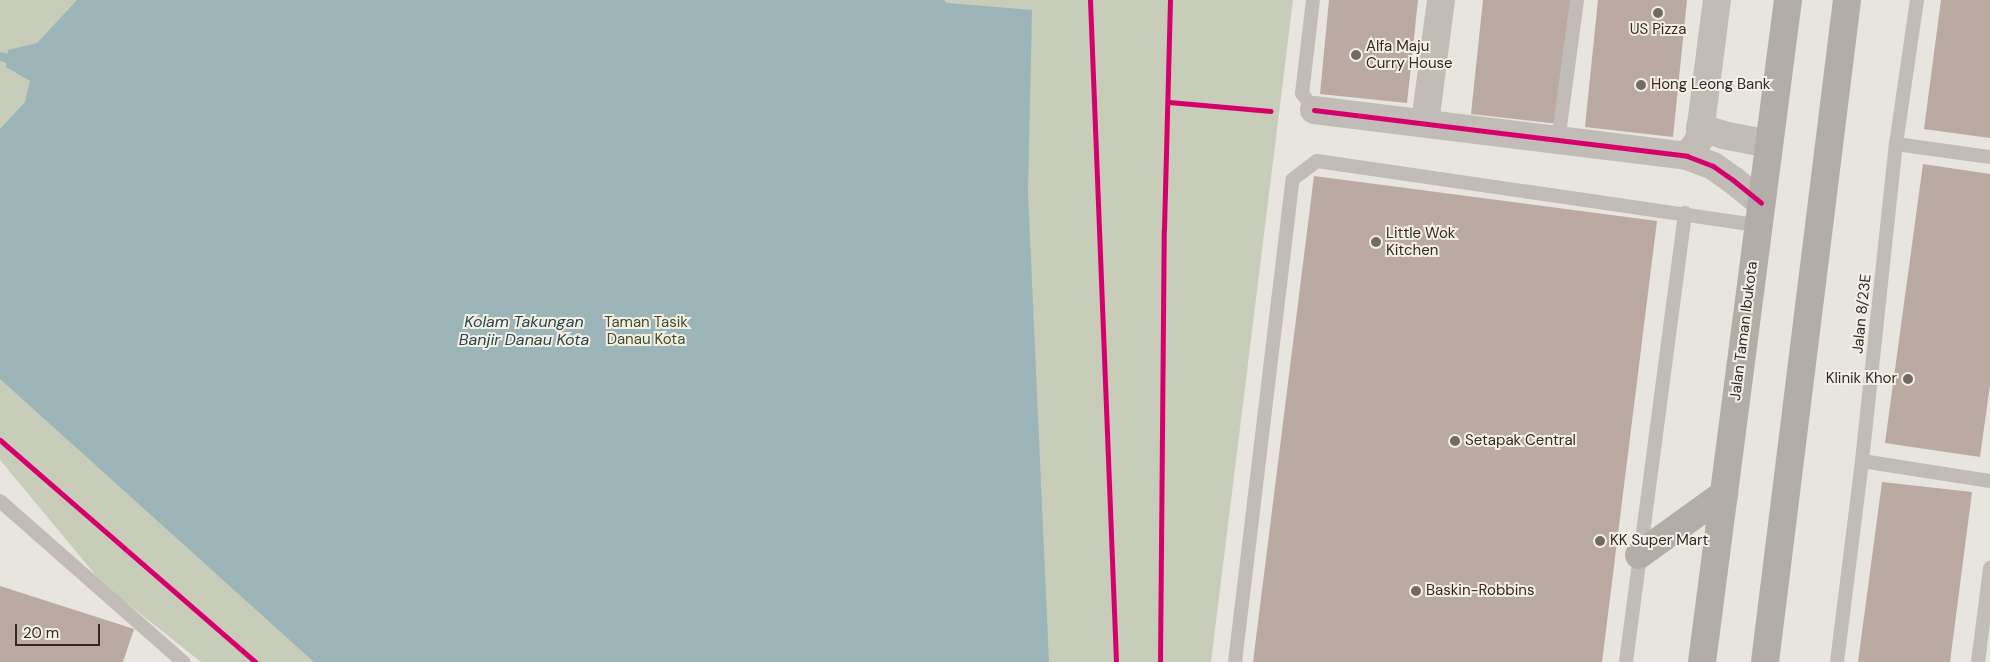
<!DOCTYPE html>
<html>
<head>
<meta charset="utf-8">
<style>
	body { margin:0 }
	#map { position:relative; width:1990px; height:662px; overflow:hidden; background:#e8e4de; font-family:"DM Sans",sans-serif }
	div>[style] { position:absolute }
	.green>* { inset:0; background:#c8cdb9 }
	.water>* { inset:0; background:#9cb5b8 }
	.stream>* { height:9px; margin:-4.5px; padding:0 4.5px; transform-origin:4.5px; border-radius:4.5px; background:#9cb5b8 }
	.building>* { inset:0; background:#baaaa1 }
	.lane>* { height:14px; margin:-7px; padding:0 7px; transform-origin:7px; border-radius:7px; background:#c1bcb6 }
	.street>* { height:28px; margin:-14px; padding:0 14px; transform-origin:14px; border-radius:14px; background:#c1bcb6 }
	.secondary>* { height:28px; margin:-14px; padding:0 14px; transform-origin:14px; border-radius:14px; background:#b2ada7 }
	.cycleway>* { height:5px; margin:-2.5px; padding:0 2.5px; transform-origin:2.5px; border-radius:2.5px; background:#d6006c }
	.dots>* { width:14px; height:14px; translate:-50% -50%; box-sizing:border-box; border:2px solid #f6efe4; border-radius:50% }
	span { translate:-50% -50%; white-space:nowrap; text-align:center; line-height:1.15; -webkit-text-stroke:4px #f6efe4; paint-order:stroke }
	.poi-label { font-size:15px; color:#312a26 }
	.left { translate:0 -50%; text-align:left }
	.right { translate:-100% -50%; text-align:right }
	.street-label { font-size:15px; color:#312a26 }
	.park-label { font-size:15px; color:#3e4c2d }
	.water-label { font-size:16px; color:#21464d; font-style:italic }
	.scale { position:absolute; left:15px; top:624px; width:85px; height:22px; box-sizing:border-box; border:2px solid #312a26; border-top:0; padding-left:6px; font-size:15px; line-height:18px; white-space:nowrap; color:#312a26; -webkit-text-stroke:4px #f6efe4; paint-order:stroke }
</style>
</head>
<body>
<div id="map">
	<div class="green">
		<div style="clip-path:polygon(0 0,1293px 0,1211px 662px,201px 662px,103px 584px,0 460px)"></div>
	</div>
	<div class="water">
		<div style="clip-path:polygon(77px 0,944px 0,947px 3px,1032px 10px,1028px 192px,1049px 662px,314px 662px,0 379px,0 129px,25px 102px,30px 81px,6px 67px,8px 50px,37px 43px)"></div>
	</div>
	<div class="stream">
		<div style="left:0;top:56px;width:7px;rotate:16deg"></div>
	</div>
	<div class="building">
		<div style="clip-path:polygon(1329px 0,1418px 0,1407px 103px,1320px 94px)"></div>
		<div style="clip-path:polygon(1483px 0,1572px 0,1559px 124px,1471px 114px)"></div>
		<div style="clip-path:polygon(1598px 0,1687px 0,1673px 137px,1585px 127px)"></div>
		<div style="clip-path:polygon(1941px 0,1990px 0,1990px 138px,1924px 129px)"></div>
		<div style="clip-path:polygon(1923px 164px,1990px 174px,1990px 385px,1980px 457px,1885px 443px)"></div>
		<div style="clip-path:polygon(1314px 176px,1657px 221px,1602px 662px,1253px 662px)"></div>
		<div style="clip-path:polygon(1882px 482px,1972px 492px,1950px 662px,1858px 662px)"></div>
		<div style="clip-path:polygon(0 586px,134px 629px,123px 662px,0 662px)"></div>
	</div>
	<div class="lane">
		<div style="left:1313px;top:0;width:94px;rotate:96.7deg"></div>
		<div style="left:1302px;top:93px;width:21px;rotate:55deg"></div>
		<div style="left:1558px;top:141px;width:142px;rotate:-82.3deg"></div>
		<div style="left:1896px;top:144px;width:95px;rotate:7.9deg"></div>
		<div style="left:1862px;top:461px;width:130px;rotate:8.9deg"></div>
		<div style="left:0;top:501px;width:244px;rotate:41.3deg"></div>
		<div style="left:1235px;top:662px;width:486px;rotate:-83.2deg"></div>
		<div style="left:1293px;top:179px;width:30px;rotate:-37deg"></div>
		<div style="left:1317px;top:161px;width:446px;rotate:8.3deg"></div>
		<div style="left:1626px;top:662px;width:453px;rotate:-82.5deg"></div>
		<div style="left:1837px;top:662px;width:203px;rotate:-82.9deg"></div>
		<div style="left:1862px;top:461px;width:319px;rotate:-83.9deg"></div>
		<div style="left:1896px;top:144px;width:146px;rotate:-81.7deg"></div>
		<div style="left:1978px;top:662px;width:95px;rotate:-82.7deg"></div>
	</div>
	<div class="street">
		<div style="left:1314px;top:110px;width:376px;rotate:7deg"></div>
		<div style="left:1687px;top:156px;width:28px;rotate:21deg"></div>
		<div style="left:1713px;top:166px;width:24px;rotate:35deg"></div>
		<div style="left:1733px;top:180px;width:36px;rotate:39deg"></div>
		<div style="left:1425px;top:123px;width:124px;rotate:-82.6deg"></div>
		<div style="left:1700px;top:127px;width:24px;rotate:19deg"></div>
		<div style="left:1723px;top:135px;width:47px;rotate:11.1deg"></div>
		<div style="left:1687px;top:156px;width:20px;rotate:-53deg"></div>
		<div style="left:1699px;top:140px;width:141px;rotate:-82.7deg"></div>
	</div>
	<div class="secondary">
		<div style="left:1639px;top:555px;width:105px;rotate:-35.7deg"></div>
		<div style="left:1702px;top:662px;width:668px;rotate:-82.6deg"></div>
		<div style="left:1765px;top:662px;width:667px;rotate:-82.94deg"></div>
	</div>
	<div class="cycleway">
		<div style="left:1090px;top:0;width:663px;rotate:87.75deg"></div>
		<div style="left:1169px;top:102px;width:102px;rotate:5deg"></div>
		<div style="left:1314px;top:110px;width:376px;rotate:7deg"></div>
		<div style="left:1687px;top:156px;width:28px;rotate:21deg"></div>
		<div style="left:1713px;top:166px;width:24px;rotate:35deg"></div>
		<div style="left:1733px;top:180px;width:36px;rotate:39deg"></div>
		<div style="left:0;top:440px;width:338px;rotate:41deg"></div>
		<div style="left:1160px;top:662px;width:433px;rotate:-89.5deg"></div>
		<div style="left:1164px;top:229px;width:229px;rotate:-88.5deg"></div>
	</div>
	<div class="dots">
		<div style="left:1658px;top:13px;background:#716b66"></div>
		<div style="left:1356px;top:55px;background:#716b66"></div>
		<div style="left:1641px;top:85px;background:#716b66"></div>
		<div style="left:1376px;top:242px;background:#716b66"></div>
		<div style="left:1908px;top:379px;background:#716b66"></div>
		<div style="left:1455px;top:441px;background:#716b66"></div>
		<div style="left:1600px;top:541px;background:#716b66"></div>
		<div style="left:1416px;top:591px;background:#716b66"></div>
	</div>
	<div class="poi-label">
		<span style="left:1658px;top:30px">US Pizza</span>
		<span class="left" style="left:1366px;top:55px">Alfa Maju<br>Curry House</span>
		<span class="left" style="left:1651px;top:85px">Hong Leong Bank</span>
		<span class="left" style="left:1386px;top:242px">Little Wok<br>Kitchen</span>
		<span class="right" style="left:1897px;top:379px">Klinik Khor</span>
		<span class="left" style="left:1465px;top:441px">Setapak Central</span>
		<span class="left" style="left:1610px;top:541px">KK Super Mart</span>
		<span class="left" style="left:1426px;top:591px">Baskin-Robbins</span>
	</div>
	<div class="street-label">
		<span style="left:1862px;top:314px;rotate:-84deg">Jalan 8/23E</span>
		<span style="left:1744px;top:331px;rotate:-83deg">Jalan Taman Ibukota</span>
	</div>
	<div class="park-label">
		<span style="left:646px;top:331px">Taman Tasik<br>Danau Kota</span>
	</div>
	<div class="water-label">
		<span style="left:524px;top:331px">Kolam Takungan<br>Banjir Danau Kota</span>
	</div>
	<div class="scale">20 m</div>
</div>
</body>
</html>
